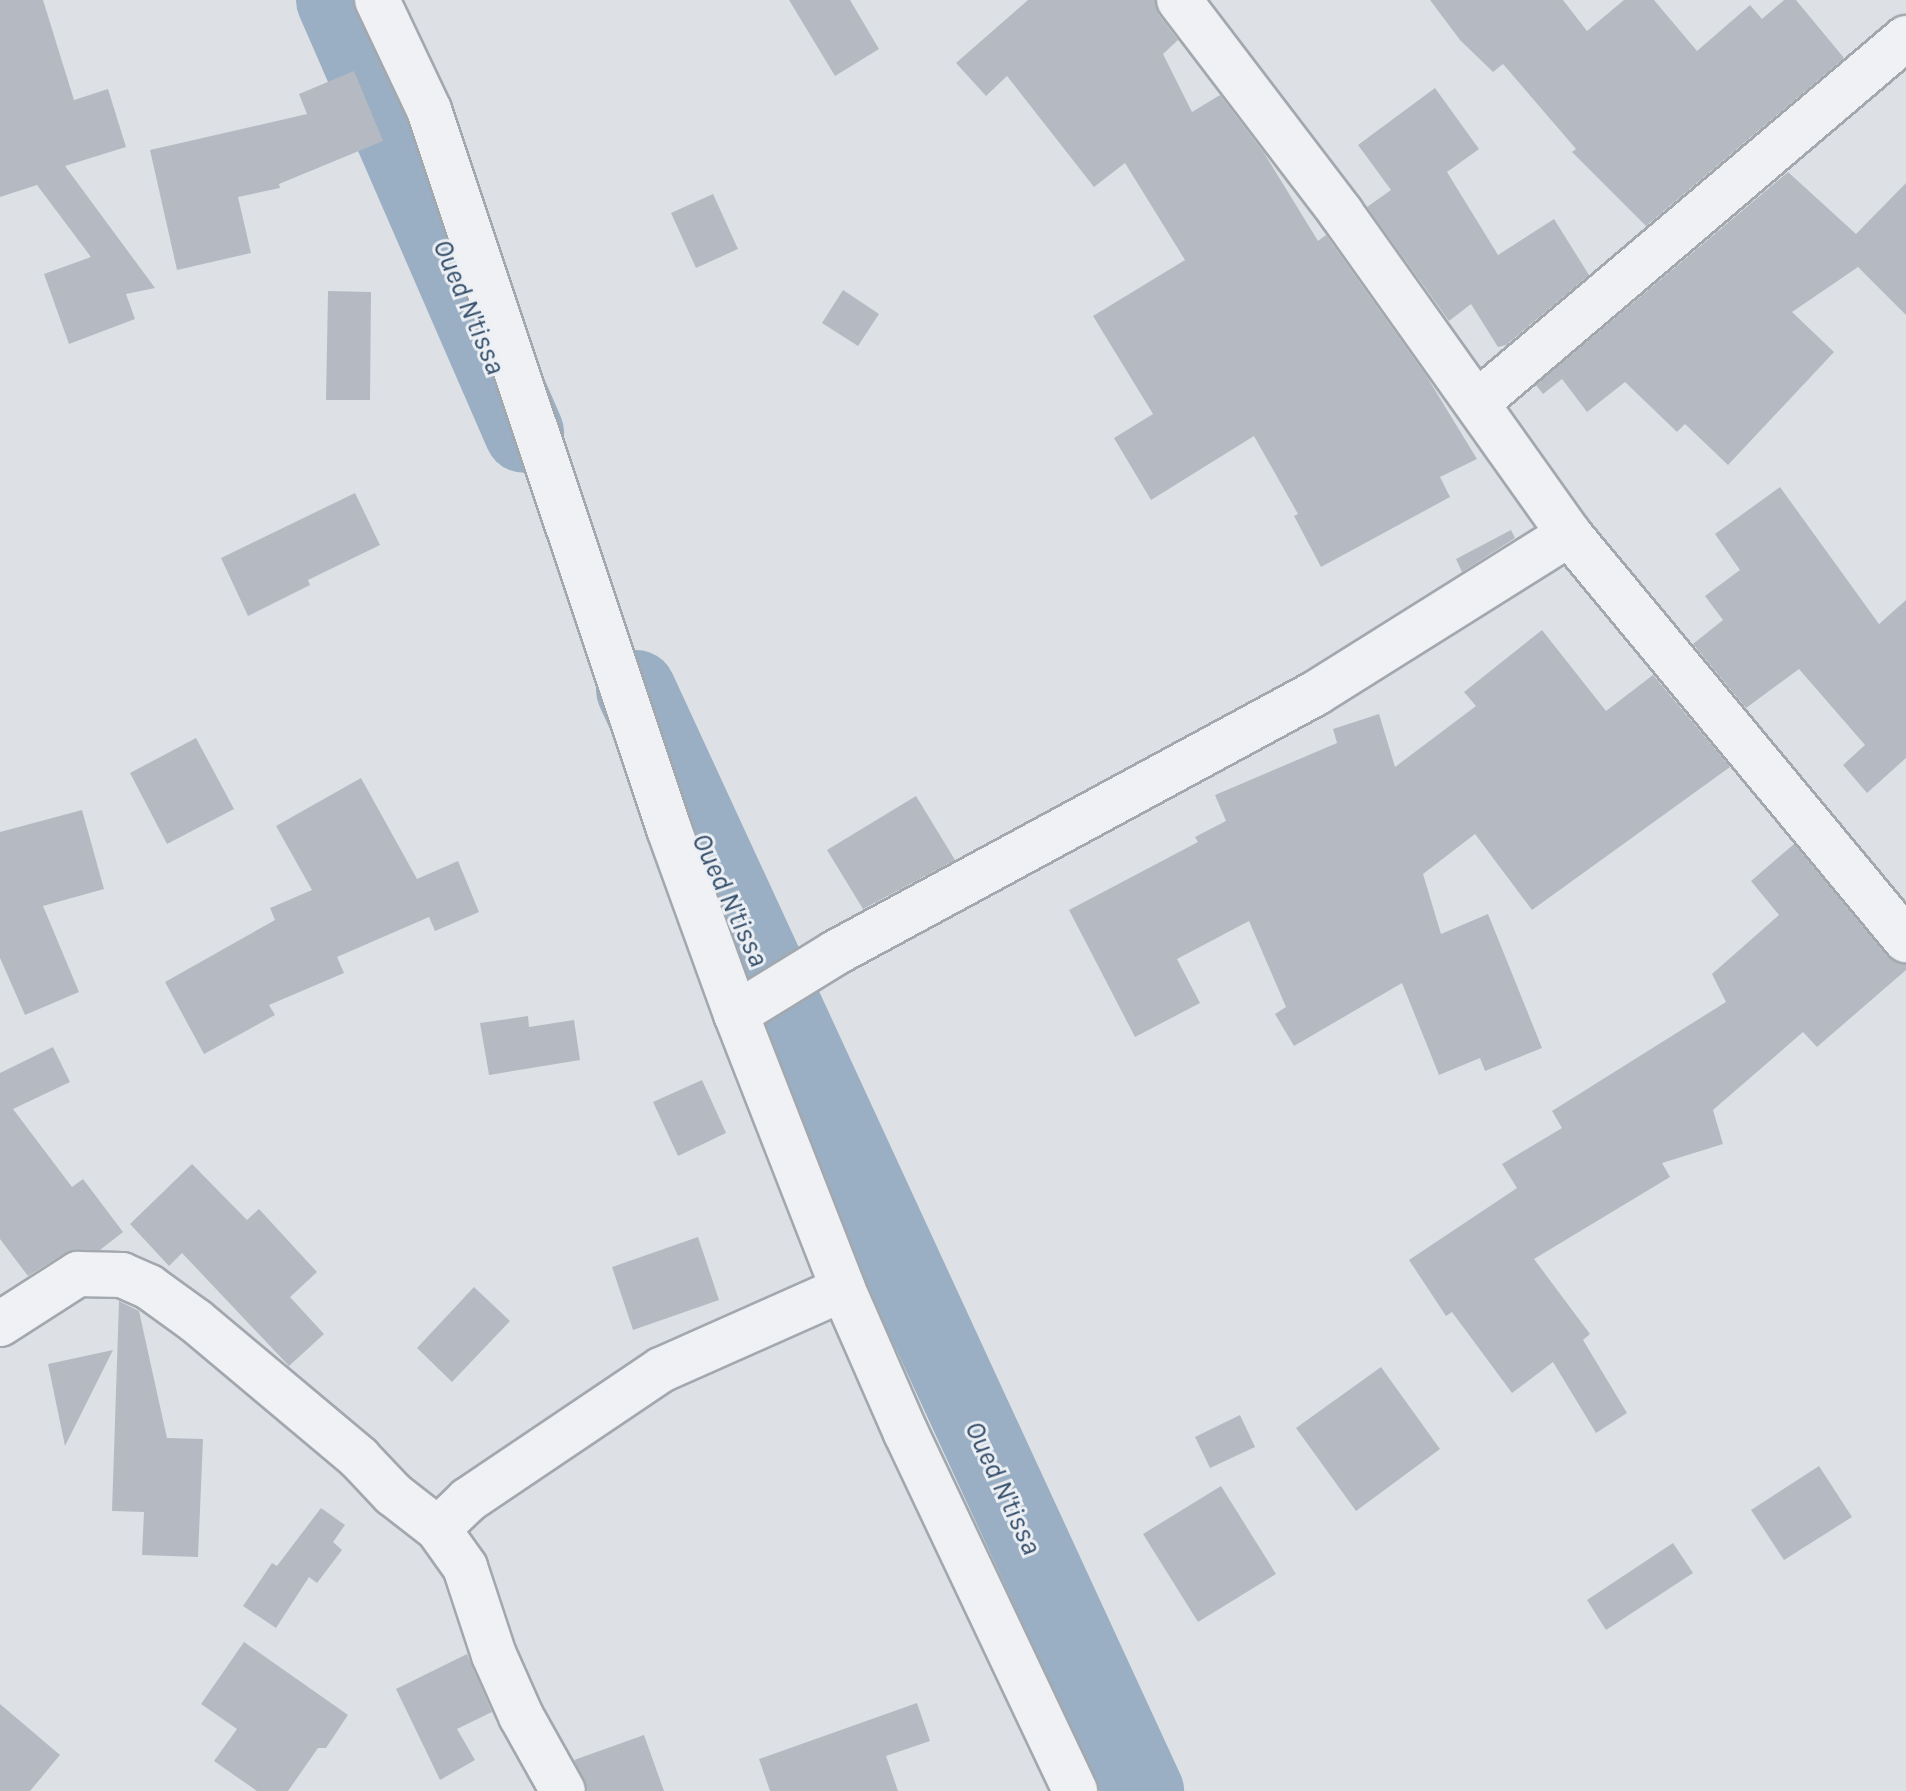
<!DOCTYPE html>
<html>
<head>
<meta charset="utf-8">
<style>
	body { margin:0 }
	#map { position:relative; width:1906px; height:1791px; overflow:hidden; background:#dde1e6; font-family:Karla,sans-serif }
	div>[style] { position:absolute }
	.river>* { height:80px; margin:-40px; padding:0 40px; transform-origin:40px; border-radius:40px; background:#9aafc3 }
	.building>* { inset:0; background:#b5bac2 }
	.roads { filter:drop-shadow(2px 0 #a3a8af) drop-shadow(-2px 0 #a3a8af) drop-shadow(0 2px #a3a8af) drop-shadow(0 -2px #a3a8af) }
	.street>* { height:44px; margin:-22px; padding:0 22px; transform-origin:22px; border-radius:22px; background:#eff1f4 }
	span { translate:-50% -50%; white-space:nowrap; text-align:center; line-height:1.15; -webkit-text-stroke:6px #eceff4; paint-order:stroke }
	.water-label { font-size:28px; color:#354f6b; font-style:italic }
</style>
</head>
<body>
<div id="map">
	<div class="river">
		<div style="left:336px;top:0;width:472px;rotate:66.5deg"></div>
		<div style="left:636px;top:690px;width:1213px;rotate:65.23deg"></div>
	</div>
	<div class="building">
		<div style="clip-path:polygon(0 0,43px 0,74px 100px,108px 89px,126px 147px,65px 166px,155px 288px,126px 294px,135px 319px,69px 344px,44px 274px,91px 257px,37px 185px,0 197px)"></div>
		<div style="clip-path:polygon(789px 0,850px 0,879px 49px,835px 76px)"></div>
		<div style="clip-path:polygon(1028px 0,1155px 0,1159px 15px,1178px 40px,1163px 54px,1192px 112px,1220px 95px,1264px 153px,1318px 241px,1326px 235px,1427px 377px,1477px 459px,1440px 477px,1450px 497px,1321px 567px,1294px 516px,1298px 514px,1254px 436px,1151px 500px,1114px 438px,1153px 414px,1093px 316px,1185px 260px,1125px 163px,1094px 187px,1007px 76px,986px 96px,956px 63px)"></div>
		<div style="clip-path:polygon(1430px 0,1563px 0,1587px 31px,1624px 0,1654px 0,1697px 51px,1750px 5px,1762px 19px,1784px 0,1796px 0,1844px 58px,1646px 226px,1572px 152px,1576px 149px,1503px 64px,1493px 72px,1460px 40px)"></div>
		<div style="clip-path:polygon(354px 71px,383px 141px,279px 184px,280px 188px,238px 197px,251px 253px,177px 270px,150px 150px,307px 114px,299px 94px)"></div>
		<div style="clip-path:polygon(1435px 88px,1479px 149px,1447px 172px,1498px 255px,1554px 219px,1589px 275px,1506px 345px,1498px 347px,1471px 304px,1449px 321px,1367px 207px,1391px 190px,1358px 145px)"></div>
		<div style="clip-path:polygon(1788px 172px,1856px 234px,1906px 183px,1906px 315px,1858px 267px,1792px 312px,1834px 352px,1728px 465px,1685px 424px,1677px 432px,1625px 382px,1587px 412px,1562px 379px,1543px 394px,1536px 385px)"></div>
		<div style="clip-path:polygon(713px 194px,738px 249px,696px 268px,671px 213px)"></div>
		<div style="clip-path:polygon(843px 290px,879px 314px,858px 346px,822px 323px)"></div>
		<div style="clip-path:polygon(328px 291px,371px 292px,370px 400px,326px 400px)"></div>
		<div style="clip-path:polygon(1780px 487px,1879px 624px,1906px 600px,1906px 758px,1867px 793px,1843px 765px,1865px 745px,1799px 669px,1746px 708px,1693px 644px,1723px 620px,1705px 596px,1740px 570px,1715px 534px)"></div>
		<div style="clip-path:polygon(355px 493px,380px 545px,308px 580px,310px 585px,248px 616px,221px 558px)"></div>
		<div style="clip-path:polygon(1511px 530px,1515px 538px,1462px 572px,1456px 559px)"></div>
		<div style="clip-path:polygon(1542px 630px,1606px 711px,1653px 675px,1730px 767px,1532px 910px,1475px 834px,1423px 874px,1441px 934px,1488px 914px,1542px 1048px,1485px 1071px,1480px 1058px,1439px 1075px,1402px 983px,1294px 1046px,1275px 1014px,1286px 1007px,1249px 921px,1177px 959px,1200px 1003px,1135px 1037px,1069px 910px,1198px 842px,1195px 837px,1226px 821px,1215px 795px,1337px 743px,1333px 729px,1379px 714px,1395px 767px,1476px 706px,1464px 692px)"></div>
		<div style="clip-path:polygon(196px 738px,234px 809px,167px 844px,130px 773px)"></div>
		<div style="clip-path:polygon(361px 778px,417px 879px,458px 861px,479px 912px,435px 931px,429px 917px,337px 957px,344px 973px,269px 1005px,275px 1015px,204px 1054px,165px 982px,275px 920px,270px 908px,312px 890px,276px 826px)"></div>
		<div style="clip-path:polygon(916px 796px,955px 860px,863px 909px,827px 850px)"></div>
		<div style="clip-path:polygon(82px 810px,104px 889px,43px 906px,79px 992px,25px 1015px,0 958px,0 832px)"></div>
		<div style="clip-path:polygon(1794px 844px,1887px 956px,1906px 964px,1906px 970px,1817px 1047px,1803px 1032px,1713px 1110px,1723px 1144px,1662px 1163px,1670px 1177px,1534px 1259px,1590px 1334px,1583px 1340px,1627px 1413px,1596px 1433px,1553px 1362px,1512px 1393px,1452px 1312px,1446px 1316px,1409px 1260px,1517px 1188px,1502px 1164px,1562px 1128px,1552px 1111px,1726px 1002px,1712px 974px,1779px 915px,1751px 881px)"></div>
		<div style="clip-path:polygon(528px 1016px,529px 1027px,574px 1020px,580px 1060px,489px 1075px,480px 1023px)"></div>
		<div style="clip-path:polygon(53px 1047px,70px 1082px,13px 1109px,72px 1187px,83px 1179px,123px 1232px,100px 1250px,65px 1253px,28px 1276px,0 1239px,0 1073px)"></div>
		<div style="clip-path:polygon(702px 1080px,726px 1133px,678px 1156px,653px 1102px)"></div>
		<div style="clip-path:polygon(192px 1164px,247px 1220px,259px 1209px,317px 1272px,290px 1297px,324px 1334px,289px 1366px,182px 1253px,169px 1266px,130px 1224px)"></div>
		<div style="clip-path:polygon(698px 1237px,719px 1300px,633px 1330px,612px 1267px)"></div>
		<div style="clip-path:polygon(474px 1287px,510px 1321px,452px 1382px,417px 1348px)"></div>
		<div style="clip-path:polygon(119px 1301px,139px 1311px,167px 1438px,203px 1439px,198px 1557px,142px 1555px,144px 1512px,112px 1511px)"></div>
		<div style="clip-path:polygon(113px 1350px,65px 1446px,48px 1364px)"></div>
		<div style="clip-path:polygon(1381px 1367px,1440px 1449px,1356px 1511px,1296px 1428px)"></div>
		<div style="clip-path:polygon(1240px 1415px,1255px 1447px,1210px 1468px,1195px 1437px)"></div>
		<div style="clip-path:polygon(1819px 1466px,1852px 1517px,1784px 1560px,1751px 1510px)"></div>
		<div style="clip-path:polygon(1221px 1486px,1276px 1574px,1198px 1622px,1143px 1534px)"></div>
		<div style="clip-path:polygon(321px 1508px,345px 1525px,333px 1542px,342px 1550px,317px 1583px,309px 1577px,276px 1628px,243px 1606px,272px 1563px,277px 1566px)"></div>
		<div style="clip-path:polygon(1673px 1543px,1693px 1573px,1606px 1630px,1587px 1600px)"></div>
		<div style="clip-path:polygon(244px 1642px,348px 1715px,326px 1748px,318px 1748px,288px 1791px,257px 1791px,214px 1761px,237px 1729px,201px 1704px)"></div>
		<div style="clip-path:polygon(467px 1654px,492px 1712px,457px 1729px,475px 1760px,440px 1780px,396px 1689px)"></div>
		<div style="clip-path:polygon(917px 1703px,930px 1741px,886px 1756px,898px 1791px,770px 1791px,759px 1759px)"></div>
		<div style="clip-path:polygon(0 1704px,60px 1755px,30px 1791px,0 1791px)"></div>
		<div style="clip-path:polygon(644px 1735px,664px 1791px,588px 1791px,574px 1760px)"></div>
	</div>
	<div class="roads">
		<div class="street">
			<div style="left:377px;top:0;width:122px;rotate:64.7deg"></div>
			<div style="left:429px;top:110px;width:758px;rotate:71.54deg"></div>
			<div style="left:669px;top:829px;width:197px;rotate:70.1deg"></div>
			<div style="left:736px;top:1014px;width:295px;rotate:68.7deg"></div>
			<div style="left:843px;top:1289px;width:157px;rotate:66.4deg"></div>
			<div style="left:906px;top:1433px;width:396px;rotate:64.7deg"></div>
			<div style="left:1179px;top:0;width:268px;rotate:52.7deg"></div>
			<div style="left:1341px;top:213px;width:394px;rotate:54.6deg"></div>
			<div style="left:1569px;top:534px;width:528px;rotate:50.31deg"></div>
			<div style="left:1478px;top:402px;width:562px;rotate:-40.38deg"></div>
			<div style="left:736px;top:1014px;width:116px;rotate:-31.6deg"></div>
			<div style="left:835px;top:953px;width:547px;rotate:-28.39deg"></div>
			<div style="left:1316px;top:693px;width:299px;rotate:-32.1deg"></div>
			<div style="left:0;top:1324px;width:93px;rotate:-32.7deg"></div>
			<div style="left:78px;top:1274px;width:44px;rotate:1.3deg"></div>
			<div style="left:122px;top:1275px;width:30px;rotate:24deg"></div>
			<div style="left:149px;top:1287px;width:58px;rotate:35.9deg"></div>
			<div style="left:196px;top:1321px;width:213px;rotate:40deg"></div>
			<div style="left:359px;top:1458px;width:50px;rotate:46.6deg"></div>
			<div style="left:393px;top:1494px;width:57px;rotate:37.9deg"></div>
			<div style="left:438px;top:1529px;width:42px;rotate:-44deg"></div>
			<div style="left:468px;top:1500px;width:233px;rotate:-34deg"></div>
			<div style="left:661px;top:1370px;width:199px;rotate:-24deg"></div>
			<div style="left:438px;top:1529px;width:47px;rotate:54.6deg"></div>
			<div style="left:465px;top:1567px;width:93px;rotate:71.8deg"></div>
			<div style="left:494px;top:1655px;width:67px;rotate:66.1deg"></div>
			<div style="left:521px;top:1716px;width:86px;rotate:60.8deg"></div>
		</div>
	</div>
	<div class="water-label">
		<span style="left:469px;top:307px;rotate:67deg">Oued N'tissa</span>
		<span style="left:730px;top:900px;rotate:65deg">Oued N'tissa</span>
		<span style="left:1003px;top:1488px;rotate:65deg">Oued N'tissa</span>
	</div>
</div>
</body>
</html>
